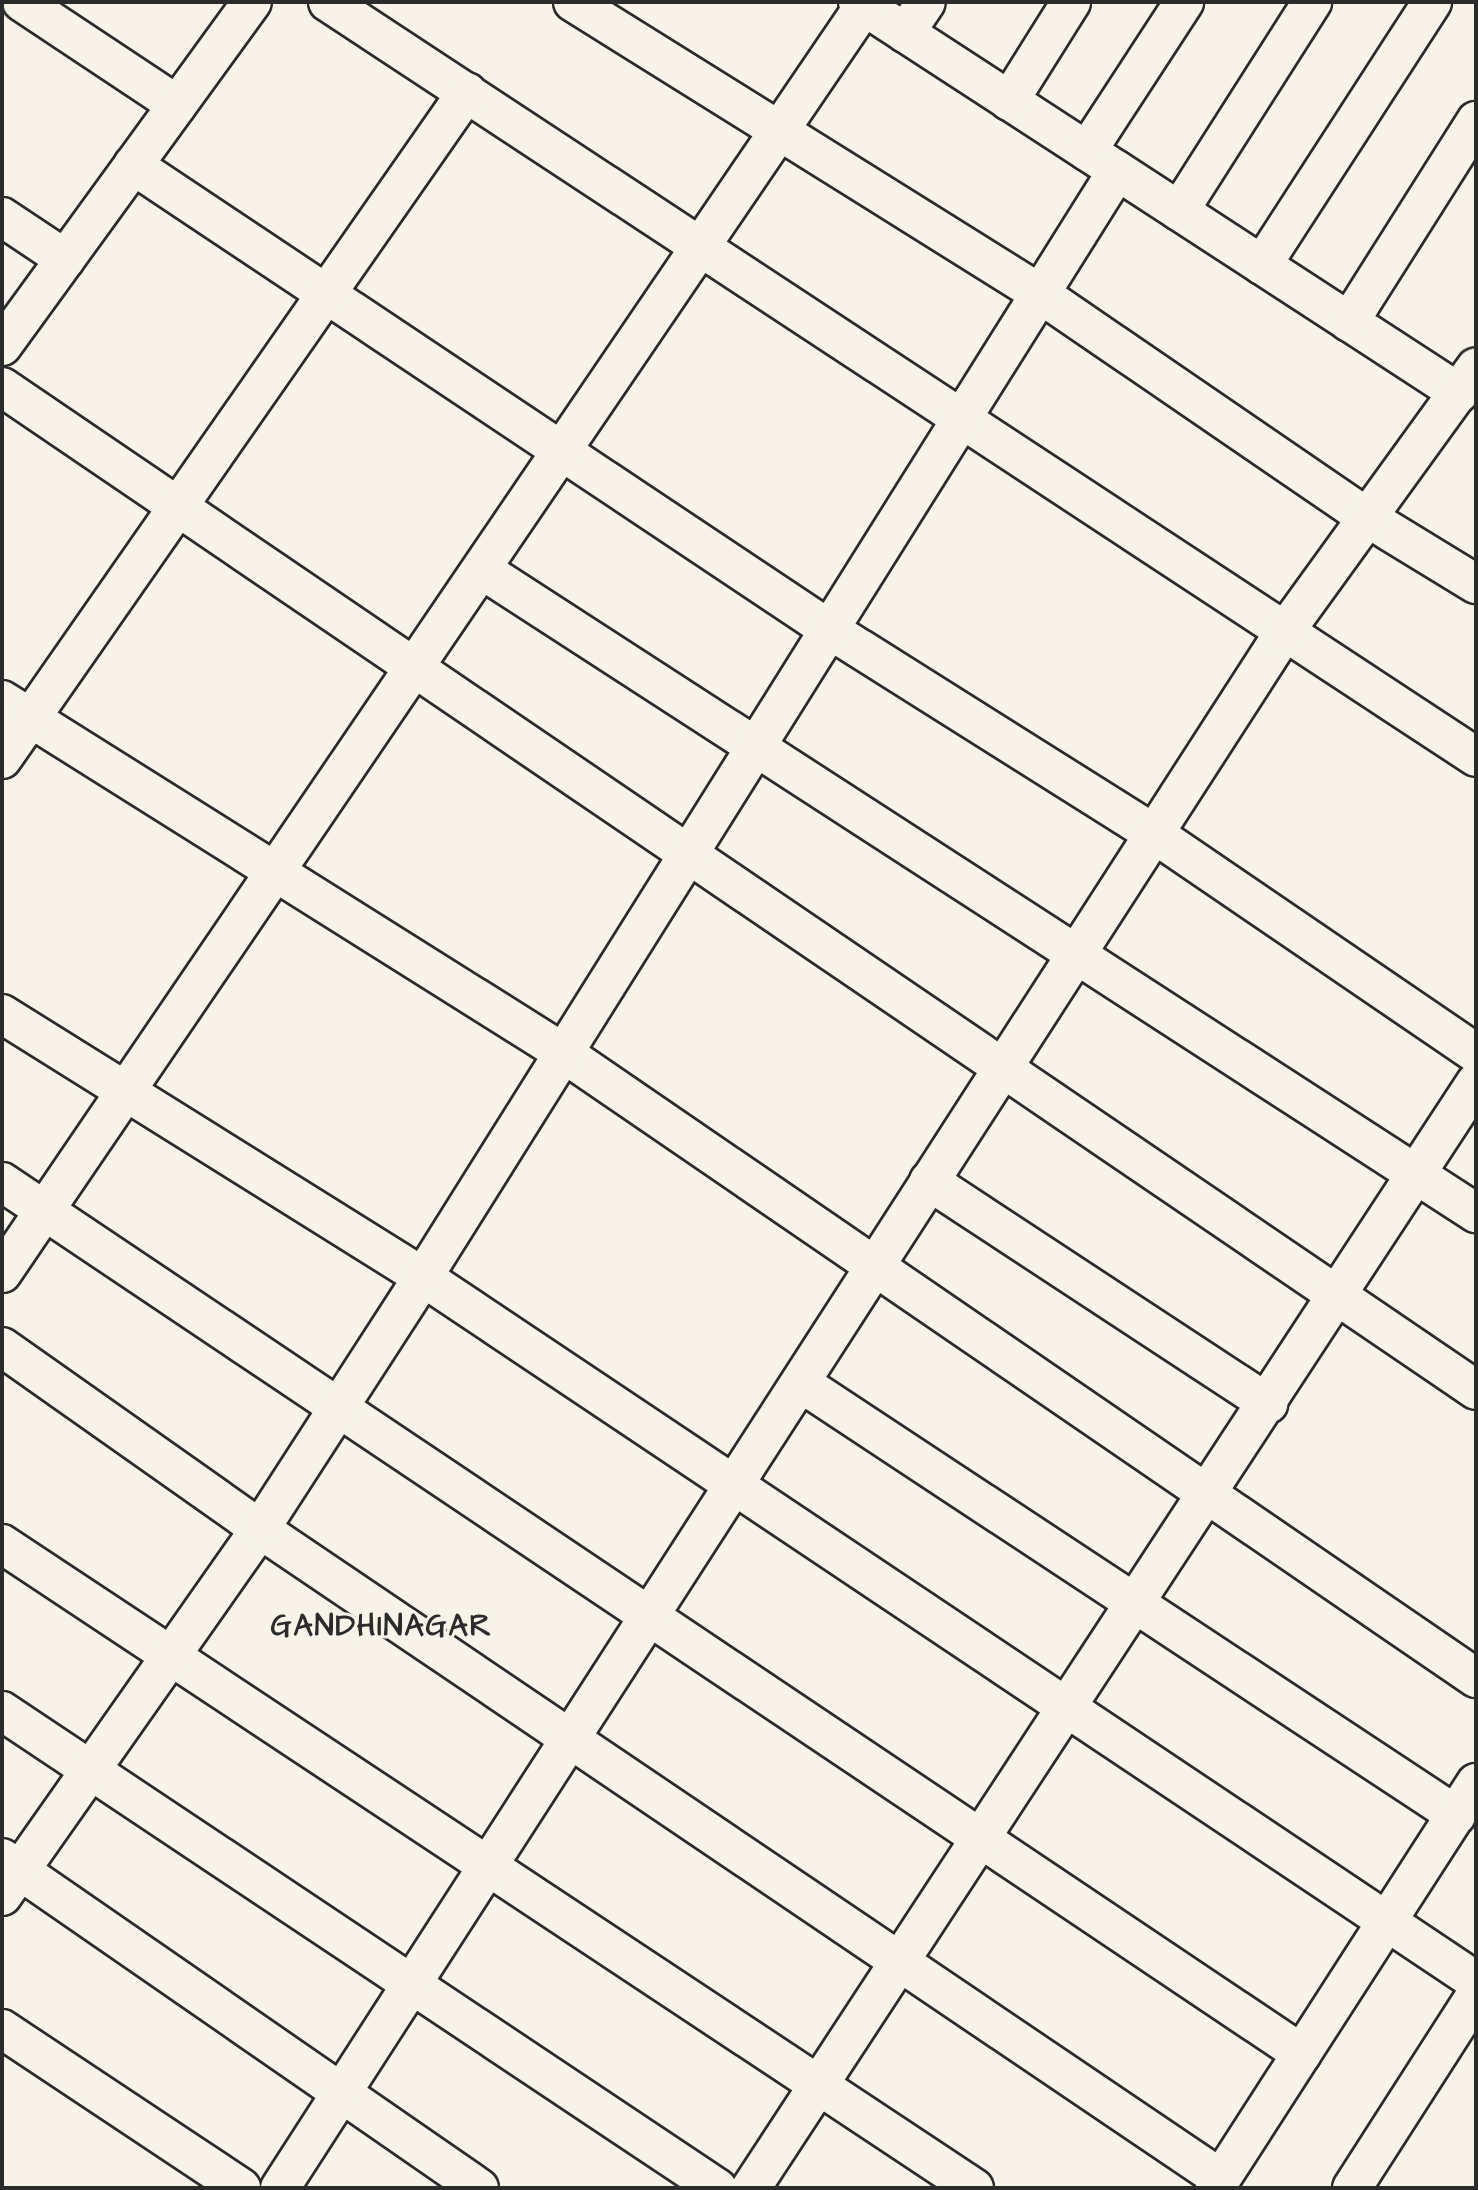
<!DOCTYPE html>
<html>
<head>
<meta charset="utf-8">
<style>
	body { margin:0 }
	#map { position:relative; width:1478px; height:2190px; overflow:hidden; background:#f7f3e8; font-family:"Architects Daughter",sans-serif }
	div>[style] { position:absolute }
	.roads { filter:drop-shadow(2px 0 #2b2b2b) drop-shadow(-2px 0 #2b2b2b) drop-shadow(0 2px #2b2b2b) drop-shadow(0 -2px #2b2b2b) }
	.minor>* { height:38px; margin:-19px; padding:0 19px; transform-origin:19px; border-radius:19px; background:#f7f3e8 }
	span { translate:-50% -50%; white-space:nowrap; text-align:center; line-height:1.15; -webkit-text-stroke:6px #f7f3e8; paint-order:stroke }
	.district-label { font-size:30px; color:#2b2b2b; font-weight:700; letter-spacing:2px }
	.frame { position:absolute; inset:0; border:4px solid #2b2b2b; pointer-events:none }
</style>
</head>
<body>
<div id="map">
	<div class="roads">
		<div class="minor">
			<div style="left:22px;top:2px;width:186px;rotate:33.6deg"></div>
			<div style="left:328px;top:2px;width:1374px;rotate:33.33deg"></div>
			<div style="left:573px;top:2px;width:549px;rotate:31.98deg"></div>
			<div style="left:1039px;top:293px;width:399px;rotate:34.4deg"></div>
			<div style="left:1368px;top:518px;width:127px;rotate:31.4deg"></div>
			<div style="left:858px;top:2px;width:717px;rotate:33.05deg"></div>
			<div style="left:905px;top:33px;width:37px;rotate:-56deg"></div>
			<div style="left:1009px;top:101px;width:117px;rotate:-57.9deg"></div>
			<div style="left:1087px;top:151px;width:178px;rotate:-56.9deg"></div>
			<div style="left:133px;top:165px;width:834px;rotate:33.71deg"></div>
			<div style="left:827px;top:628px;width:385px;rotate:32.2deg"></div>
			<div style="left:1153px;top:833px;width:391px;rotate:34.3deg"></div>
			<div style="left:1179px;top:211px;width:248px;rotate:-57.5deg"></div>
			<div style="left:2px;top:217px;width:76px;rotate:33.7deg"></div>
			<div style="left:1262px;top:265px;width:313px;rotate:-57.1deg"></div>
			<div style="left:1349px;top:322px;width:238px;rotate:-57.7deg"></div>
			<div style="left:2px;top:346px;width:425px;rotate:-54deg"></div>
			<div style="left:2px;top:387px;width:1783px;rotate:34.23deg"></div>
			<div style="left:484px;top:571px;width:1182px;rotate:32.91deg"></div>
			<div style="left:2px;top:700px;width:661px;rotate:32.15deg"></div>
			<div style="left:562px;top:1052px;width:1108px;rotate:34.41deg"></div>
			<div style="left:2px;top:759px;width:813px;rotate:-55.12deg"></div>
			<div style="left:2px;top:1014px;width:496px;rotate:32deg"></div>
			<div style="left:423px;top:1277px;width:1267px;rotate:33.77deg"></div>
			<div style="left:929px;top:1181px;width:406px;rotate:33.3deg"></div>
			<div style="left:2px;top:1182px;width:1565px;rotate:33.85deg"></div>
			<div style="left:2px;top:1273px;width:1532px;rotate:-55.77deg"></div>
			<div style="left:2px;top:1347px;width:316px;rotate:35.2deg"></div>
			<div style="left:260px;top:1529px;width:1160px;rotate:34.07deg"></div>
			<div style="left:801px;top:1383px;width:785px;rotate:33.41deg"></div>
			<div style="left:2px;top:1544px;width:1166px;rotate:33.53deg"></div>
			<div style="left:2px;top:1711px;width:860px;rotate:33.71deg"></div>
			<div style="left:2px;top:1858px;width:580px;rotate:34.68deg"></div>
			<div style="left:2px;top:1896px;width:449px;rotate:-54.9deg"></div>
			<div style="left:260px;top:1529px;width:300px;rotate:-57.1deg"></div>
			<div style="left:423px;top:1277px;width:1306px;rotate:-57.89deg"></div>
			<div style="left:2px;top:2029px;width:287px;rotate:33.6deg"></div>
			<div style="left:280px;top:2188px;width:1850px;rotate:-57.16deg"></div>
			<div style="left:1283px;top:634px;width:329px;rotate:-54.1deg"></div>
			<div style="left:751px;top:2188px;width:1322px;rotate:-56.75deg"></div>
			<div style="left:1215px;top:2188px;width:482px;rotate:-57.2deg"></div>
			<div style="left:1352px;top:2188px;width:229px;rotate:-57.3deg"></div>
		</div>
	</div>
	<div class="district-label">
		<span style="left:382px;top:1626px">GANDHINAGAR</span>
	</div>
	<div class="frame"></div>
</div>
</body>
</html>
